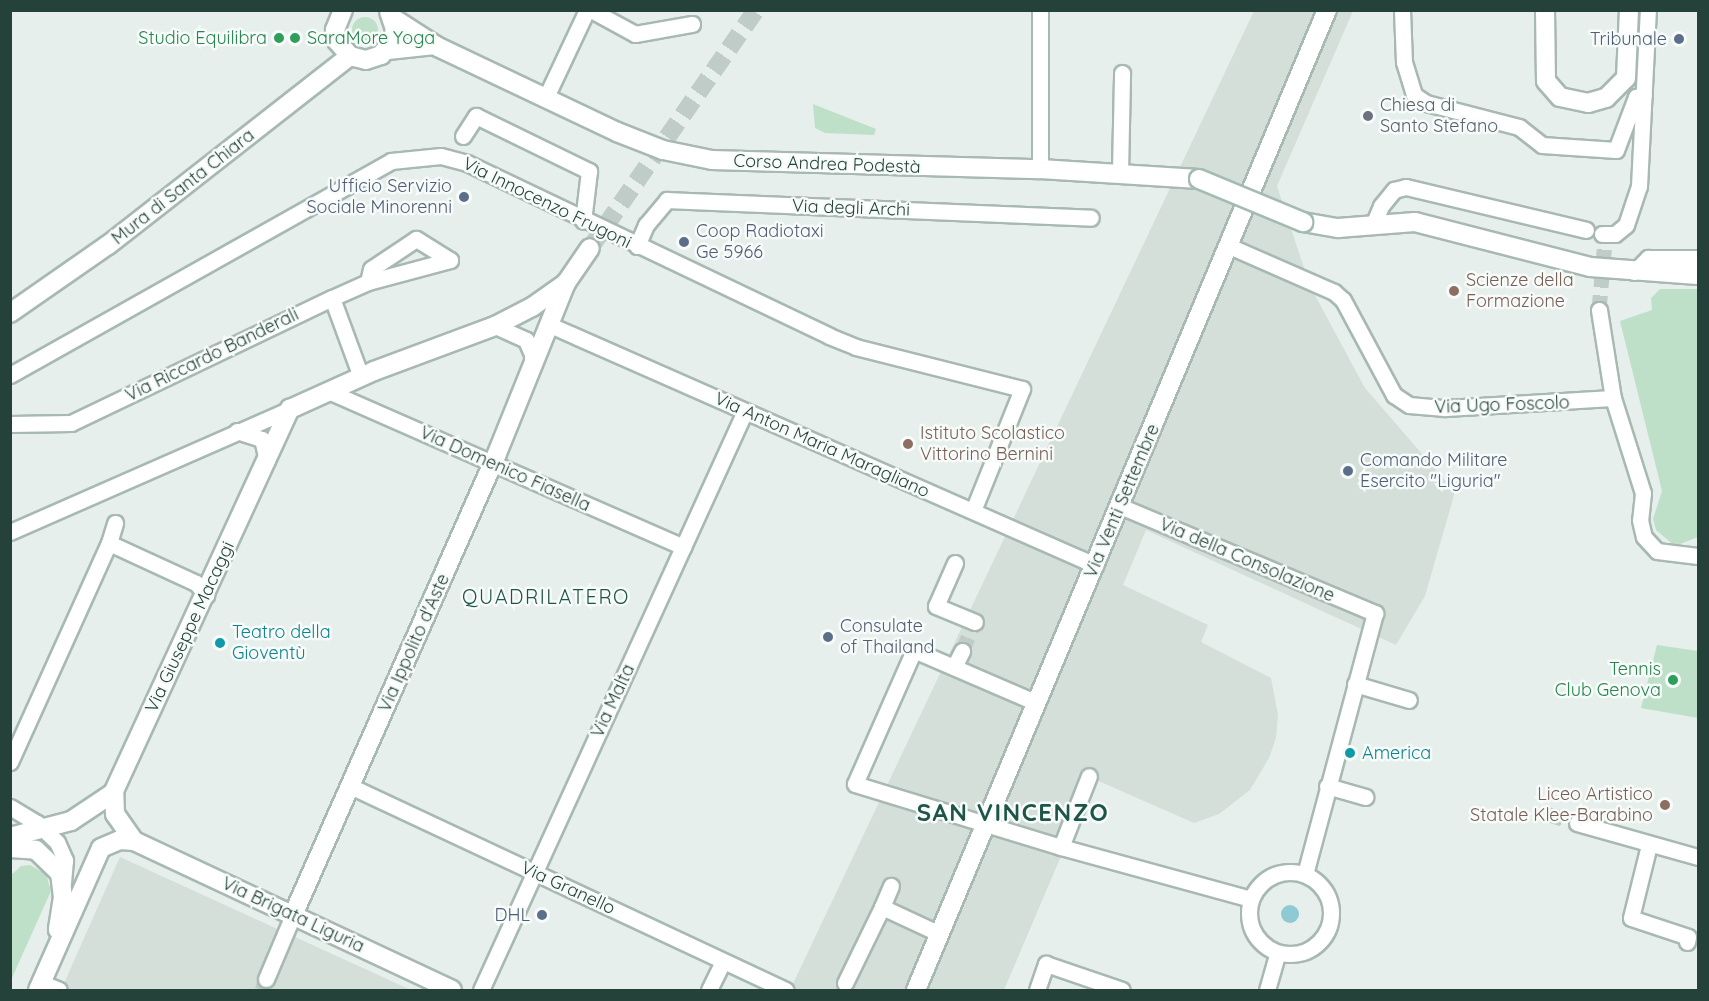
<!DOCTYPE html>
<html>
<head>
<meta charset="utf-8">
<style>
	body { margin:0 }
	#map { position:relative; width:1709px; height:1001px; overflow:hidden; background:#e6efeb; font-family:Quicksand,sans-serif }
	div>[style] { position:absolute }
	.built>* { inset:0; background:#d4dfda }
	.green>* { inset:0; background:#bfe0c8 }
	.round { border-radius:50% }
	.water>* { inset:0; background:#8ec9d4 }
	.street-tunnel>* { height:15px; margin-top:-7.5px; transform-origin:0; background:repeating-linear-gradient(90deg,#bfccc8 0 15px,transparent 0 23px) }
	.secondary-tunnel>* { height:18px; margin-top:-9px; transform-origin:0; background:repeating-linear-gradient(90deg,#bfccc8 0 18px,transparent 0 27px) }
	.roads { filter:drop-shadow(2px 0 #a8b8b2) drop-shadow(-2px 0 #a8b8b2) drop-shadow(0 2px #a8b8b2) drop-shadow(0 -2px #a8b8b2) }
	.street>* { height:15px; margin:-7.5px; padding:0 7.5px; transform-origin:7.5px; border-radius:7.5px; background:#fff }
	.street>.ring { margin:-7.5px; padding:0; box-sizing:content-box; background:none; border:15px solid #fff; border-radius:50% }
	.secondary>* { height:18px; margin:-9px; padding:0 9px; transform-origin:9px; border-radius:9px; background:#fff }
	.bridges { filter:drop-shadow(2px 0 #a4bbb3) drop-shadow(-2px 0 #a4bbb3) drop-shadow(0 2px #a4bbb3) drop-shadow(0 -2px #a4bbb3) }
	.secondary-bridge>* { height:18px; margin:-9px; padding:0 9px; transform-origin:9px; border-radius:9px; background:#fff }
	.dots>* { width:16px; height:16px; translate:-50% -50%; box-sizing:border-box; border:3px solid #f7fbf9; border-radius:50% }
	span { translate:-50% -50%; white-space:nowrap; text-align:center; line-height:1.15; -webkit-text-stroke:5px #f7fbf9; paint-order:stroke }
	.leisure-label { font-size:18px; color:#27864d }
	.right { translate:-100% -50%; text-align:right }
	.left { translate:0 -50%; text-align:left }
	.service-label { font-size:18px; color:#4e5e75 }
	.worship-label { font-size:18px; color:#5b616d }
	.street-label { font-size:18px; color:#24423a }
	.education-label { font-size:18px; color:#785e54 }
	.culture-label { font-size:18px; color:#0d838f }
	.neighbourhood-label { font-size:20px; color:#1f5548; letter-spacing:1.5px }
	.district-label { font-size:24px; color:#1f5548; font-weight:700; letter-spacing:1.5px }
	.frame { position:absolute; inset:0; border:12px solid #24423a; pointer-events:none }
</style>
</head>
<body>
<div id="map">
	<div class="built">
		<div style="clip-path:polygon(1254px 11px,1353px 11px,1277px 186px,1310px 286px,1365px 388px,1455px 492px,1425px 596px,1396px 645px,1146px 530px,1123px 585px,1208px 625px,1201px 642px,1271px 678px,1278px 715px,1276px 738px,1269px 758px,1250px 790px,1219px 814px,1194px 823px,1094px 779px,1004px 990px,790px 990px)"></div>
		<div style="clip-path:polygon(120px 857px,411px 990px,61px 990px)"></div>
	</div>
	<div class="green">
		<div class="round" style="left:352px;top:17px;width:26px;height:26px"></div>
		<div style="clip-path:polygon(813px 104px,876px 129px,874px 135px,825px 133px,815px 128px)"></div>
		<div style="clip-path:polygon(1660px 289px,1698px 289px,1698px 537px,1675px 546px,1656px 530px,1653px 519px,1662px 491px,1620px 321px,1652px 310px,1651px 298px)"></div>
		<div style="clip-path:polygon(1657px 645px,1698px 651px,1698px 718px,1641px 708px)"></div>
		<div style="clip-path:polygon(30px 865px,46px 874px,51px 891px,11px 980px,11px 875px,21px 866px)"></div>
	</div>
	<div class="water">
		<div class="round" style="left:1281px;top:905px;width:18px;height:18px"></div>
	</div>
	<div class="street-tunnel">
		<div style="left:1599px;top:310px;width:69px;rotate:-85deg"></div>
		<div style="left:962px;top:651px;width:32px;rotate:-66deg"></div>
		<div style="left:1548px;top:814px;width:30px;rotate:17deg"></div>
		<div style="left:262px;top:990px;width:12px;rotate:-70deg"></div>
	</div>
	<div class="secondary-tunnel">
		<div style="left:590px;top:248px;width:290px;rotate:-55.1deg"></div>
	</div>
	<div class="roads">
		<div class="street">
			<div style="left:591px;top:10px;width:50px;rotate:28.6deg"></div>
			<div style="left:635px;top:34px;width:58px;rotate:-10deg"></div>
			<div style="left:1402px;top:10px;width:52px;rotate:87.8deg"></div>
			<div style="left:1404px;top:62px;width:34px;rotate:73deg"></div>
			<div style="left:1414px;top:95px;width:14px;rotate:34deg"></div>
			<div style="left:1426px;top:103px;width:96px;rotate:14.5deg"></div>
			<div style="left:1519px;top:127px;width:29px;rotate:38deg"></div>
			<div style="left:1542px;top:145px;width:74px;rotate:3.9deg"></div>
			<div style="left:1616px;top:150px;width:57px;rotate:-69.3deg"></div>
			<div style="left:1636px;top:97px;width:8px;rotate:-14deg"></div>
			<div style="left:546px;top:97px;width:96px;rotate:-64.8deg"></div>
			<div style="left:463px;top:136px;width:24px;rotate:-57deg"></div>
			<div style="left:476px;top:116px;width:126px;rotate:26deg"></div>
			<div style="left:589px;top:171px;width:50px;rotate:96.8deg"></div>
			<div style="left:1040px;top:169px;width:159px;rotate:-90deg"></div>
			<div style="left:1120px;top:172px;width:99px;rotate:-88.8deg"></div>
			<div style="left:1373px;top:225px;width:21px;rotate:-67deg"></div>
			<div style="left:1381px;top:206px;width:21px;rotate:-51deg"></div>
			<div style="left:1394px;top:190px;width:12px;rotate:-14deg"></div>
			<div style="left:1406px;top:187px;width:185px;rotate:13.4deg"></div>
			<div style="left:1602px;top:234px;width:13px"></div>
			<div style="left:1615px;top:234px;width:14px;rotate:-39deg"></div>
			<div style="left:1626px;top:225px;width:41px;rotate:-71.6deg"></div>
			<div style="left:1639px;top:186px;width:176px;rotate:-87.1deg"></div>
			<div style="left:637px;top:246px;width:23px;rotate:-67deg"></div>
			<div style="left:646px;top:225px;width:33px;rotate:-50deg"></div>
			<div style="left:667px;top:200px;width:424px;rotate:2.4deg"></div>
			<div style="left:1229px;top:246px;width:115px;rotate:23.7deg"></div>
			<div style="left:1334px;top:292px;width:12px;rotate:42deg"></div>
			<div style="left:1343px;top:300px;width:108px;rotate:61.8deg"></div>
			<div style="left:1394px;top:395px;width:18px;rotate:34deg"></div>
			<div style="left:1409px;top:405px;width:36px;rotate:5deg"></div>
			<div style="left:1445px;top:408px;width:168px;rotate:-3.4deg"></div>
			<div style="left:1634px;top:272px;width:20px;rotate:-45deg"></div>
			<div style="left:1648px;top:258px;width:50px"></div>
			<div style="left:332px;top:298px;width:39px;rotate:-24deg"></div>
			<div style="left:368px;top:282px;width:85px;rotate:-15deg"></div>
			<div style="left:450px;top:260px;width:40px;rotate:-148deg"></div>
			<div style="left:416px;top:239px;width:54px;rotate:146.3deg"></div>
			<div style="left:371px;top:269px;width:13px;rotate:103deg"></div>
			<div style="left:1599px;top:310px;width:89px;rotate:81deg"></div>
			<div style="left:1613px;top:398px;width:100px;rotate:72.5deg"></div>
			<div style="left:1643px;top:493px;width:27px;rotate:96deg"></div>
			<div style="left:1640px;top:520px;width:17px;rotate:77deg"></div>
			<div style="left:1644px;top:537px;width:19px;rotate:47deg"></div>
			<div style="left:1657px;top:551px;width:41px;rotate:7deg"></div>
			<div style="left:550px;top:325px;width:596px;rotate:23.77deg"></div>
			<div style="left:495px;top:326px;width:34px;rotate:24deg"></div>
			<div style="left:526px;top:340px;width:15px;rotate:67deg"></div>
			<div style="left:532px;top:354px;width:13px;rotate:90deg"></div>
			<div style="left:10px;top:375px;width:437px;rotate:-29.3deg"></div>
			<div style="left:391px;top:161px;width:50px;rotate:-5.7deg"></div>
			<div style="left:441px;top:156px;width:27px;rotate:15deg"></div>
			<div style="left:467px;top:163px;width:401px;rotate:25.5deg"></div>
			<div style="left:829px;top:336px;width:29px;rotate:22deg"></div>
			<div style="left:856px;top:347px;width:171px;rotate:14.2deg"></div>
			<div style="left:1022px;top:389px;width:131px;rotate:111.9deg"></div>
			<div style="left:328px;top:391px;width:388px;rotate:23.7deg"></div>
			<div style="left:10px;top:424px;width:61px;rotate:-0.9deg"></div>
			<div style="left:71px;top:423px;width:289px;rotate:-25.6deg"></div>
			<div style="left:332px;top:298px;width:84px;rotate:69.8deg"></div>
			<div style="left:237px;top:431px;width:26px;rotate:18deg"></div>
			<div style="left:262px;top:439px;width:22px;rotate:77deg"></div>
			<div style="left:1120px;top:506px;width:277px;rotate:22.8deg"></div>
			<div style="left:1375px;top:613px;width:270px;rotate:105deg"></div>
			<div style="left:10px;top:532px;width:306px;rotate:-23.7deg"></div>
			<div style="left:109px;top:543px;width:96px;rotate:24.7deg"></div>
			<div style="left:196px;top:583px;width:16px;rotate:50deg"></div>
			<div style="left:955px;top:563px;width:47px;rotate:113.8deg"></div>
			<div style="left:936px;top:606px;width:42px;rotate:22.3deg"></div>
			<div style="left:954px;top:667px;width:18px;rotate:-63deg"></div>
			<div style="left:1355px;top:684px;width:56px;rotate:16.5deg"></div>
			<div style="left:1037px;top:703px;width:134px;rotate:-156.7deg"></div>
			<div style="left:914px;top:650px;width:146px;rotate:113.8deg"></div>
			<div style="left:855px;top:784px;width:215px;rotate:17deg"></div>
			<div style="left:1061px;top:847px;width:197px;rotate:15.3deg"></div>
			<div style="left:10px;top:762px;width:240px;rotate:-65.7deg"></div>
			<div style="left:109px;top:543px;width:21px;rotate:-73deg"></div>
			<div style="left:350px;top:786px;width:481px;rotate:25.1deg"></div>
			<div style="left:1327px;top:786px;width:40px;rotate:16deg"></div>
			<div style="left:10px;top:807px;width:31px;rotate:31deg"></div>
			<div style="left:37px;top:823px;width:28px;rotate:44deg"></div>
			<div style="left:57px;top:842px;width:20px;rotate:66deg"></div>
			<div style="left:65px;top:860px;width:23px;rotate:95deg"></div>
			<div style="left:1577px;top:823px;width:126px;rotate:15.7deg"></div>
			<div style="left:1649px;top:845px;width:75px;rotate:103.9deg"></div>
			<div style="left:1631px;top:918px;width:60px;rotate:18.4deg"></div>
			<div style="left:1688px;top:937px;width:5px;rotate:101deg"></div>
			<div style="left:1061px;top:847px;width:76px;rotate:-68.5deg"></div>
			<div class="ring" style="left:1249px;top:872px;width:67px;height:67px"></div>
			<div style="left:882px;top:907px;width:23px;rotate:-67deg"></div>
			<div style="left:266px;top:979px;width:69px;rotate:-67.1deg"></div>
			<div style="left:42px;top:983px;width:18px;rotate:22deg"></div>
			<div style="left:845px;top:983px;width:85px;rotate:-64deg"></div>
			<div style="left:882px;top:907px;width:64px;rotate:25deg"></div>
			<div style="left:481px;top:990px;width:636px;rotate:-65.49deg"></div>
			<div style="left:709px;top:990px;width:32px;rotate:-64deg"></div>
			<div style="left:1037px;top:990px;width:28px;rotate:-71deg"></div>
			<div style="left:1046px;top:964px;width:80px;rotate:18.9deg"></div>
			<div style="left:1267px;top:990px;width:37px;rotate:-74deg"></div>
		</div>
		<div class="secondary">
			<div style="left:343px;top:10px;width:22px;rotate:112deg"></div>
			<div style="left:335px;top:30px;width:11px;rotate:80deg"></div>
			<div style="left:337px;top:41px;width:20px;rotate:49deg"></div>
			<div style="left:350px;top:56px;width:16px;rotate:14deg"></div>
			<div style="left:366px;top:60px;width:16px;rotate:-18deg"></div>
			<div style="left:381px;top:55px;width:19px;rotate:-51deg"></div>
			<div style="left:393px;top:40px;width:11px;rotate:-80deg"></div>
			<div style="left:395px;top:29px;width:18px;rotate:-109deg"></div>
			<div style="left:1545px;top:10px;width:71px;rotate:89.2deg"></div>
			<div style="left:1546px;top:81px;width:21px;rotate:49deg"></div>
			<div style="left:1560px;top:97px;width:29px;rotate:12deg"></div>
			<div style="left:1588px;top:103px;width:19px;rotate:-16deg"></div>
			<div style="left:1606px;top:98px;width:28px;rotate:-45deg"></div>
			<div style="left:1626px;top:78px;width:68px;rotate:-87.5deg"></div>
			<div style="left:393px;top:18px;width:54px;rotate:32.8deg"></div>
			<div style="left:438px;top:47px;width:198px;rotate:25.4deg"></div>
			<div style="left:617px;top:132px;width:49px;rotate:21.4deg"></div>
			<div style="left:663px;top:150px;width:50px;rotate:11.5deg"></div>
			<div style="left:712px;top:160px;width:328px;rotate:1.6deg"></div>
			<div style="left:1040px;top:169px;width:159px;rotate:3.6deg"></div>
			<div style="left:388px;top:50px;width:47px;rotate:-6.1deg"></div>
			<div style="left:1303px;top:222px;width:36px;rotate:10deg"></div>
			<div style="left:1338px;top:228px;width:77px;rotate:-4.5deg"></div>
			<div style="left:1415px;top:222px;width:181px;rotate:14.4deg"></div>
			<div style="left:1590px;top:267px;width:108px;rotate:4.2deg"></div>
			<div style="left:10px;top:313px;width:119px;rotate:-34.8deg"></div>
			<div style="left:108px;top:245px;width:307px;rotate:-38deg"></div>
			<div style="left:10px;top:837px;width:63px;rotate:-14.7deg"></div>
			<div style="left:71px;top:821px;width:50px;rotate:-33.7deg"></div>
			<div style="left:134px;top:841px;width:33px;rotate:-125deg"></div>
			<div style="left:115px;top:814px;width:23px;rotate:-92deg"></div>
			<div style="left:114px;top:791px;width:421px;rotate:-65.3deg"></div>
			<div style="left:290px;top:409px;width:92px;rotate:-24.3deg"></div>
			<div style="left:374px;top:371px;width:129px;rotate:-20.4deg"></div>
			<div style="left:495px;top:326px;width:42px;rotate:-27.2deg"></div>
			<div style="left:532px;top:307px;width:42px;rotate:-35.2deg"></div>
			<div style="left:10px;top:848px;width:26px;rotate:4deg"></div>
			<div style="left:36px;top:850px;width:33px;rotate:44deg"></div>
			<div style="left:60px;top:873px;width:24px;rotate:83deg"></div>
			<div style="left:63px;top:897px;width:33px;rotate:99deg"></div>
			<div style="left:293px;top:915px;width:502px;rotate:-66.14deg"></div>
			<div style="left:496px;top:456px;width:187px;rotate:-68deg"></div>
			<div style="left:566px;top:283px;width:42px;rotate:-55.6deg"></div>
			<div style="left:38px;top:990px;width:155px;rotate:-66.1deg"></div>
			<div style="left:101px;top:848px;width:21px;rotate:-23deg"></div>
			<div style="left:120px;top:840px;width:14px;rotate:4deg"></div>
			<div style="left:134px;top:841px;width:351px;rotate:25.1deg"></div>
			<div style="left:916px;top:990px;width:1063px;rotate:-67.25deg"></div>
		</div>
	</div>
	<div class="bridges">
		<div class="secondary-bridge">
			<div style="left:1199px;top:179px;width:113px;rotate:22.5deg"></div>
		</div>
	</div>
	<div class="dots">
		<div style="left:279px;top:38px;background:#2e9e5b"></div>
		<div style="left:295px;top:38px;background:#2e9e5b"></div>
		<div style="left:1679px;top:39px;background:#5c6f8a"></div>
		<div style="left:1368px;top:116px;background:#6b7280"></div>
		<div style="left:464px;top:197px;background:#5c6f8a"></div>
		<div style="left:684px;top:242px;background:#5c6f8a"></div>
		<div style="left:1454px;top:291px;background:#8d6e63"></div>
		<div style="left:908px;top:444px;background:#8d6e63"></div>
		<div style="left:1348px;top:471px;background:#5c6f8a"></div>
		<div style="left:828px;top:637px;background:#5c6f8a"></div>
		<div style="left:220px;top:643px;background:#0f9aa8"></div>
		<div style="left:1673px;top:680px;background:#2e9e5b"></div>
		<div style="left:1350px;top:753px;background:#0f9aa8"></div>
		<div style="left:1665px;top:805px;background:#8d6e63"></div>
		<div style="left:542px;top:915px;background:#5c6f8a"></div>
	</div>
	<div class="leisure-label">
		<span class="right" style="left:267px;top:38px">Studio Equilibra</span>
		<span class="left" style="left:307px;top:38px">SaraMore Yoga</span>
		<span class="right" style="left:1661px;top:680px">Tennis<br>Club Genova</span>
	</div>
	<div class="service-label">
		<span class="right" style="left:1667px;top:39px">Tribunale</span>
		<span class="right" style="left:452px;top:197px">Ufficio Servizio<br>Sociale Minorenni</span>
		<span class="left" style="left:696px;top:242px">Coop Radiotaxi<br>Ge 5966</span>
		<span class="left" style="left:1360px;top:471px">Comando Militare<br>Esercito "Liguria"</span>
		<span class="left" style="left:840px;top:637px">Consulate<br>of Thailand</span>
		<span class="right" style="left:530px;top:915px">DHL</span>
	</div>
	<div class="worship-label">
		<span class="left" style="left:1380px;top:116px">Chiesa di<br>Santo Stefano</span>
	</div>
	<div class="street-label">
		<span style="left:827px;top:164px;rotate:2deg">Corso Andrea Podestà</span>
		<span style="left:183px;top:187px;rotate:-38deg">Mura di Santa Chiara</span>
		<span style="left:547px;top:203px;rotate:26deg">Via Innocenzo Frugoni</span>
		<span style="left:851px;top:208px;rotate:2deg">Via degli Archi</span>
		<span style="left:212px;top:355px;rotate:-26deg">Via Riccardo Banderali</span>
		<span style="left:1502px;top:405px;rotate:-2deg">Via Ugo Foscolo</span>
		<span style="left:822px;top:445px;rotate:24deg">Via Anton Maria Maragliano</span>
		<span style="left:505px;top:469px;rotate:24deg">Via Domenico Fiasella</span>
		<span style="left:1122px;top:501px;rotate:-67deg">Via Venti Settembre</span>
		<span style="left:1247px;top:560px;rotate:23deg">Via della Consolazione</span>
		<span style="left:190px;top:627px;rotate:-65deg">Via Giuseppe Macaggi</span>
		<span style="left:414px;top:643px;rotate:-66deg">Via Ippolito d'Aste</span>
		<span style="left:613px;top:701px;rotate:-65deg">Via Malta</span>
		<span style="left:568px;top:888px;rotate:25deg">Via Granello</span>
		<span style="left:293px;top:915px;rotate:25deg">Via Brigata Liguria</span>
	</div>
	<div class="education-label">
		<span class="left" style="left:1466px;top:291px">Scienze della<br>Formazione</span>
		<span class="left" style="left:920px;top:444px">Istituto Scolastico<br>Vittorino Bernini</span>
		<span class="right" style="left:1653px;top:805px">Liceo Artistico<br>Statale Klee-Barabino</span>
	</div>
	<div class="culture-label">
		<span class="left" style="left:232px;top:643px">Teatro della<br>Gioventù</span>
		<span class="left" style="left:1362px;top:753px">America</span>
	</div>
	<div class="neighbourhood-label">
		<span style="left:546px;top:596px">QUADRILATERO</span>
	</div>
	<div class="district-label">
		<span style="left:1013px;top:813px">SAN VINCENZO</span>
	</div>
	<div class="frame"></div>
</div>
</body>
</html>
